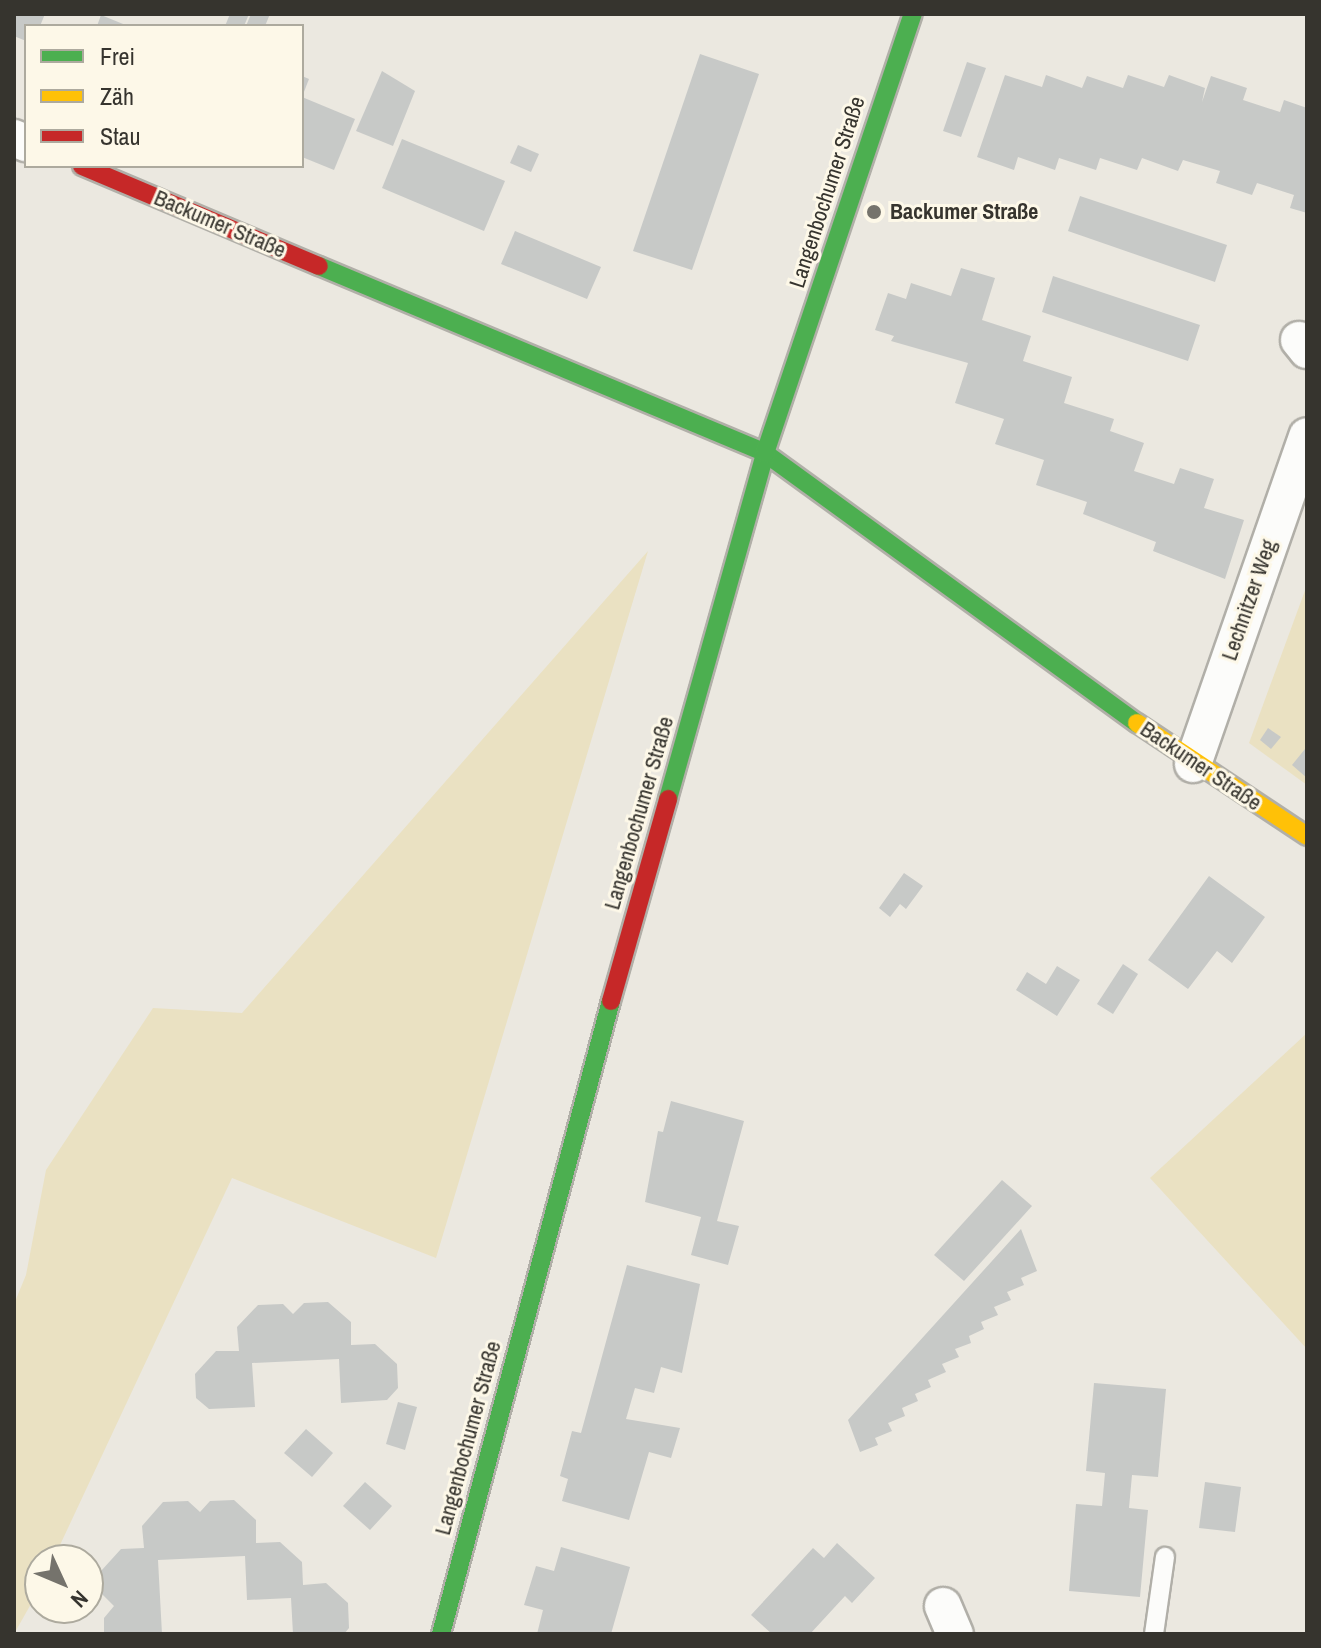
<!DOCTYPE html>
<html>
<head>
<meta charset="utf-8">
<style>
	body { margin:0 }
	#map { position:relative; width:1321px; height:1648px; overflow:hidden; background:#ebe8e0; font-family:"Archivo Narrow",sans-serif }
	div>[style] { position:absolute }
	.green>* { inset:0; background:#eae1c2 }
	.building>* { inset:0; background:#c7c9c7 }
	.roads { filter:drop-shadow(2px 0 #b1afa8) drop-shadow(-2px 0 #b1afa8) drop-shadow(0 2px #b1afa8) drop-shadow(0 -2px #b1afa8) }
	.lane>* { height:18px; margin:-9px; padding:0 9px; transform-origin:9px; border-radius:9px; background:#fcfcfa }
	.street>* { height:36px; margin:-18px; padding:0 18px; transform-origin:18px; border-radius:18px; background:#fcfcfa }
	.fast>* { height:18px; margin:-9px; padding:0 9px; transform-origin:9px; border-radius:9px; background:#4caf50 }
	.slow>* { height:18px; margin:-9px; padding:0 9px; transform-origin:9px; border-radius:9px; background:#ffc107 }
	.jam>* { height:18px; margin:-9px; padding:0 9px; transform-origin:9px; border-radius:9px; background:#c62828 }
	.dots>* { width:22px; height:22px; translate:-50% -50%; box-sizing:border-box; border:4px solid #fdf8e8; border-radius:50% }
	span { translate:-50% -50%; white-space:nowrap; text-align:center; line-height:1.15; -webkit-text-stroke:6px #fdf8e8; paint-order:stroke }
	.street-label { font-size:22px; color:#36342e }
	.poi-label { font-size:22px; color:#36342e; font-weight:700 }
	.left { translate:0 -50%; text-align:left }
	.frame { position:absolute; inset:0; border:16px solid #36342e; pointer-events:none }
	.legend { position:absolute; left:24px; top:24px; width:280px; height:144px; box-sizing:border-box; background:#fdf8e8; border:2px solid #adaa9e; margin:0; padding:10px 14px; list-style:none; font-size:24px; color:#36342e }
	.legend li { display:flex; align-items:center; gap:16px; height:40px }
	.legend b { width:40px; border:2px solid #adaa9e }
	.north { position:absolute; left:24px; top:1544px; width:80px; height:80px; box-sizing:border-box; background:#fdf8e8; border:2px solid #adaa9e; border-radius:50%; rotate:134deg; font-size:22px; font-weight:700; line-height:32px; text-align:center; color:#36342e }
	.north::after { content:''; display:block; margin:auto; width:28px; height:36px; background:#75736c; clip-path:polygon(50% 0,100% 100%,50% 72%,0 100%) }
</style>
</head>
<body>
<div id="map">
	<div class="green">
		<div style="clip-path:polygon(648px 551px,436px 1258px,232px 1178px,53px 1560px,40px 1560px,40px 1588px,14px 1634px,14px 1304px,26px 1275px,46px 1170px,153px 1008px,242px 1013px)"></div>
		<div style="clip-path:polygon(1307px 585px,1307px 785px,1249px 743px)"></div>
		<div style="clip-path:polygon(1307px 1033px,1307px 1349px,1150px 1178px)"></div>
	</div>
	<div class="building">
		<div style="clip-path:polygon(14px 14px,45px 14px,40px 26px,26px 26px,26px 41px,14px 36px)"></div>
		<div style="clip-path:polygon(230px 14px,249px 14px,244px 26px,225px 26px)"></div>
		<div style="clip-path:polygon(251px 14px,270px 14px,265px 26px,246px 26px)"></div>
		<div style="clip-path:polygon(101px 15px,128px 26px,97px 26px)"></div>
		<div style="clip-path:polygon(700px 54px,759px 74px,692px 270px,633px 251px)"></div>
		<div style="clip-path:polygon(967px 62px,986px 68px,961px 137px,943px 131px)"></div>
		<div style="clip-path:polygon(382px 71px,415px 91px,393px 146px,356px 131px)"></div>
		<div style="clip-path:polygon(1005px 75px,1042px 87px,1046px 75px,1082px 88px,1087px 76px,1123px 88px,1128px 75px,1164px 87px,1169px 75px,1205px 88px,1202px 102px,1211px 76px,1247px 88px,1243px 100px,1280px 112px,1284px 100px,1307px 108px,1307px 213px,1290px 208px,1294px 195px,1257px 183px,1252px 195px,1216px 183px,1220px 171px,1183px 160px,1178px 171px,1142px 158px,1137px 170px,1100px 158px,1096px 170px,1059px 158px,1055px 170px,1018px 157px,1014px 170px,977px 157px)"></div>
		<div style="clip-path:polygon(302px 76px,309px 79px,302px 97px)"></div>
		<div style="clip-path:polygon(302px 97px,355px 119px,334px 170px,302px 157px)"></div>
		<div style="clip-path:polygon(402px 139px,505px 181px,484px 231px,382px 188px)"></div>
		<div style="clip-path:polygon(518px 145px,539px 154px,531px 172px,510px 163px)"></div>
		<div style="clip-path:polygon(1080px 196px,1227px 245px,1215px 282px,1068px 231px)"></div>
		<div style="clip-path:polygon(515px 231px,601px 267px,587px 299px,501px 264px)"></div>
		<div style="clip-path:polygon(961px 268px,995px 278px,982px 320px,1031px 336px,1023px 361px,1072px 377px,1064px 403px,1114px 419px,1110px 431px,1144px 443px,1134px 471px,1174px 484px,1180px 468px,1214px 479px,1204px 508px,1244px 520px,1225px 579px,1153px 551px,1156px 542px,1083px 514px,1087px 502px,1036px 485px,1044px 460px,995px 444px,1004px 419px,955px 403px,968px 363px,891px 341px,894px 336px,875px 330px,888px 293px,906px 299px,911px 283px,951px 296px)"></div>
		<div style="clip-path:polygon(1053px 276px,1200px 325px,1188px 361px,1042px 312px)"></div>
		<div style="clip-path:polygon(1268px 728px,1281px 737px,1271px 749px,1260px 740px)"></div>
		<div style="clip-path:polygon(1305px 749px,1307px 750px,1307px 778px,1292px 765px)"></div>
		<div style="clip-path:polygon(904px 873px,923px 886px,906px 909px,900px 904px,890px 917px,879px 908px)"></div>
		<div style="clip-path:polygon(1209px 876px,1265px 917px,1232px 963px,1217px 951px,1188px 989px,1148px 960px)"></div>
		<div style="clip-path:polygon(1123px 964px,1138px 974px,1113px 1014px,1097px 1004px)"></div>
		<div style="clip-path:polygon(1057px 966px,1080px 980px,1057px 1016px,1016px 990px,1027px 972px,1046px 984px)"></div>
		<div style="clip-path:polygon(671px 1101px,744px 1121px,717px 1221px,739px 1226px,728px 1265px,691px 1255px,701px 1217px,645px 1202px,658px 1131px,663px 1132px)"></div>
		<div style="clip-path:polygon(1002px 1180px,1032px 1206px,964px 1281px,934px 1255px)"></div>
		<div style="clip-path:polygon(1021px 1229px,1037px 1271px,1021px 1278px,1024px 1285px,1007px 1292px,1011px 1300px,994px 1307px,998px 1315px,981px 1322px,984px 1329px,969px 1336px,971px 1343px,955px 1349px,959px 1357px,942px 1364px,946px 1372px,928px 1380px,931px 1387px,915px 1394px,918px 1401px,902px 1408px,905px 1416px,888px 1423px,892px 1431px,875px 1438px,878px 1445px,860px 1452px,848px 1420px)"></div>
		<div style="clip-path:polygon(627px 1265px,700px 1284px,682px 1373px,661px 1367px,654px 1393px,635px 1388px,626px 1419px,680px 1428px,671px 1458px,649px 1452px,629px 1520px,562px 1501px,568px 1479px,560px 1476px,572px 1431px,581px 1433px)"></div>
		<div style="clip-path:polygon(328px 1302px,351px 1322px,351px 1345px,375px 1344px,397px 1364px,398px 1388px,387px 1400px,341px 1403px,339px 1359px,252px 1363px,255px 1407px,209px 1409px,196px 1398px,195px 1374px,216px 1351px,239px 1351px,237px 1327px,258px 1305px,283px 1304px,293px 1314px,304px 1303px)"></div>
		<div style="clip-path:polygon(1094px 1383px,1166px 1389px,1158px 1477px,1132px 1475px,1129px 1508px,1148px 1510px,1140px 1597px,1069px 1591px,1076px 1504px,1102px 1506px,1105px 1473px,1086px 1471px)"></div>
		<div style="clip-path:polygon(398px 1402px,417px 1407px,405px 1450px,386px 1444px)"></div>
		<div style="clip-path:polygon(306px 1429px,333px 1453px,312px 1477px,284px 1453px)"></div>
		<div style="clip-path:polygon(365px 1482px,392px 1506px,370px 1530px,343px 1506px)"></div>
		<div style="clip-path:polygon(1205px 1482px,1241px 1487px,1235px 1532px,1199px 1528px)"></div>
		<div style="clip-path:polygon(234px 1500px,256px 1520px,256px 1543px,280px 1542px,302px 1562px,303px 1585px,326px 1583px,348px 1603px,349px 1628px,344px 1634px,293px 1634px,291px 1598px,247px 1600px,245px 1556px,158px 1560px,162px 1634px,104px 1634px,104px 1618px,114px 1606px,102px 1594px,101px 1571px,121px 1549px,144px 1548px,142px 1526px,163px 1502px,188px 1501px,200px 1512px,210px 1501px)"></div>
		<div style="clip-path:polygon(837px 1543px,875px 1578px,852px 1603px,845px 1596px,810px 1634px,772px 1634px,751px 1615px,813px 1548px,824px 1558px)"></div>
		<div style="clip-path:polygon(561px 1547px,630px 1567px,611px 1634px,537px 1634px,543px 1610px,524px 1605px,536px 1566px,554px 1571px)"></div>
	</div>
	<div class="roads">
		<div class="lane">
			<div style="left:1154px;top:1634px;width:78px;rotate:-81.9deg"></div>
		</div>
		<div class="street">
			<div style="left:14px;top:138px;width:13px;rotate:23deg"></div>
			<div style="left:1299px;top:340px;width:13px;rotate:51deg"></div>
			<div style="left:1193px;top:764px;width:347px;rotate:-70.8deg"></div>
			<div style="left:943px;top:1606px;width:30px;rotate:67deg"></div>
		</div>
		<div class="fast">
			<div style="left:319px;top:266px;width:484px;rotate:22.7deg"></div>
			<div style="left:765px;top:453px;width:460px;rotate:36deg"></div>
			<div style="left:668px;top:799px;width:359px;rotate:-74.3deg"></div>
			<div style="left:765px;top:453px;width:463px;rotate:-71.4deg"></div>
			<div style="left:441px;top:1634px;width:655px;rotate:-74.97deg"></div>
		</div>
		<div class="slow">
			<div style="left:1137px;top:723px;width:204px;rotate:33.6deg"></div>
		</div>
		<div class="jam">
			<div style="left:82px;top:166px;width:257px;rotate:22.9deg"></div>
			<div style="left:611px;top:1001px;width:210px;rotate:-74.2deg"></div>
		</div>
	</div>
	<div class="dots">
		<div style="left:874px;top:212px;background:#75736c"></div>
	</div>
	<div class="street-label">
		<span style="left:827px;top:192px;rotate:-72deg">Langenbochumer Straße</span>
		<span style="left:220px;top:224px;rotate:23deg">Backumer Straße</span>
		<span style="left:1249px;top:600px;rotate:-71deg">Lechnitzer Weg</span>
		<span style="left:1201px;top:766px;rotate:34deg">Backumer Straße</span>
		<span style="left:639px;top:813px;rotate:-74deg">Langenbochumer Straße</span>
		<span style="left:468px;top:1438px;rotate:-75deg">Langenbochumer Straße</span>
	</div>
	<div class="poi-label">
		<span class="left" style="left:890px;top:212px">Backumer Straße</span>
	</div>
	<div class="frame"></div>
	<ul class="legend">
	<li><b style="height:10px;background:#4caf50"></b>Frei</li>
	<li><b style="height:10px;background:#ffc107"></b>Zäh</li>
	<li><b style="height:10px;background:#c62828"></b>Stau</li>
	</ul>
	<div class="north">N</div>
</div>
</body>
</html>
